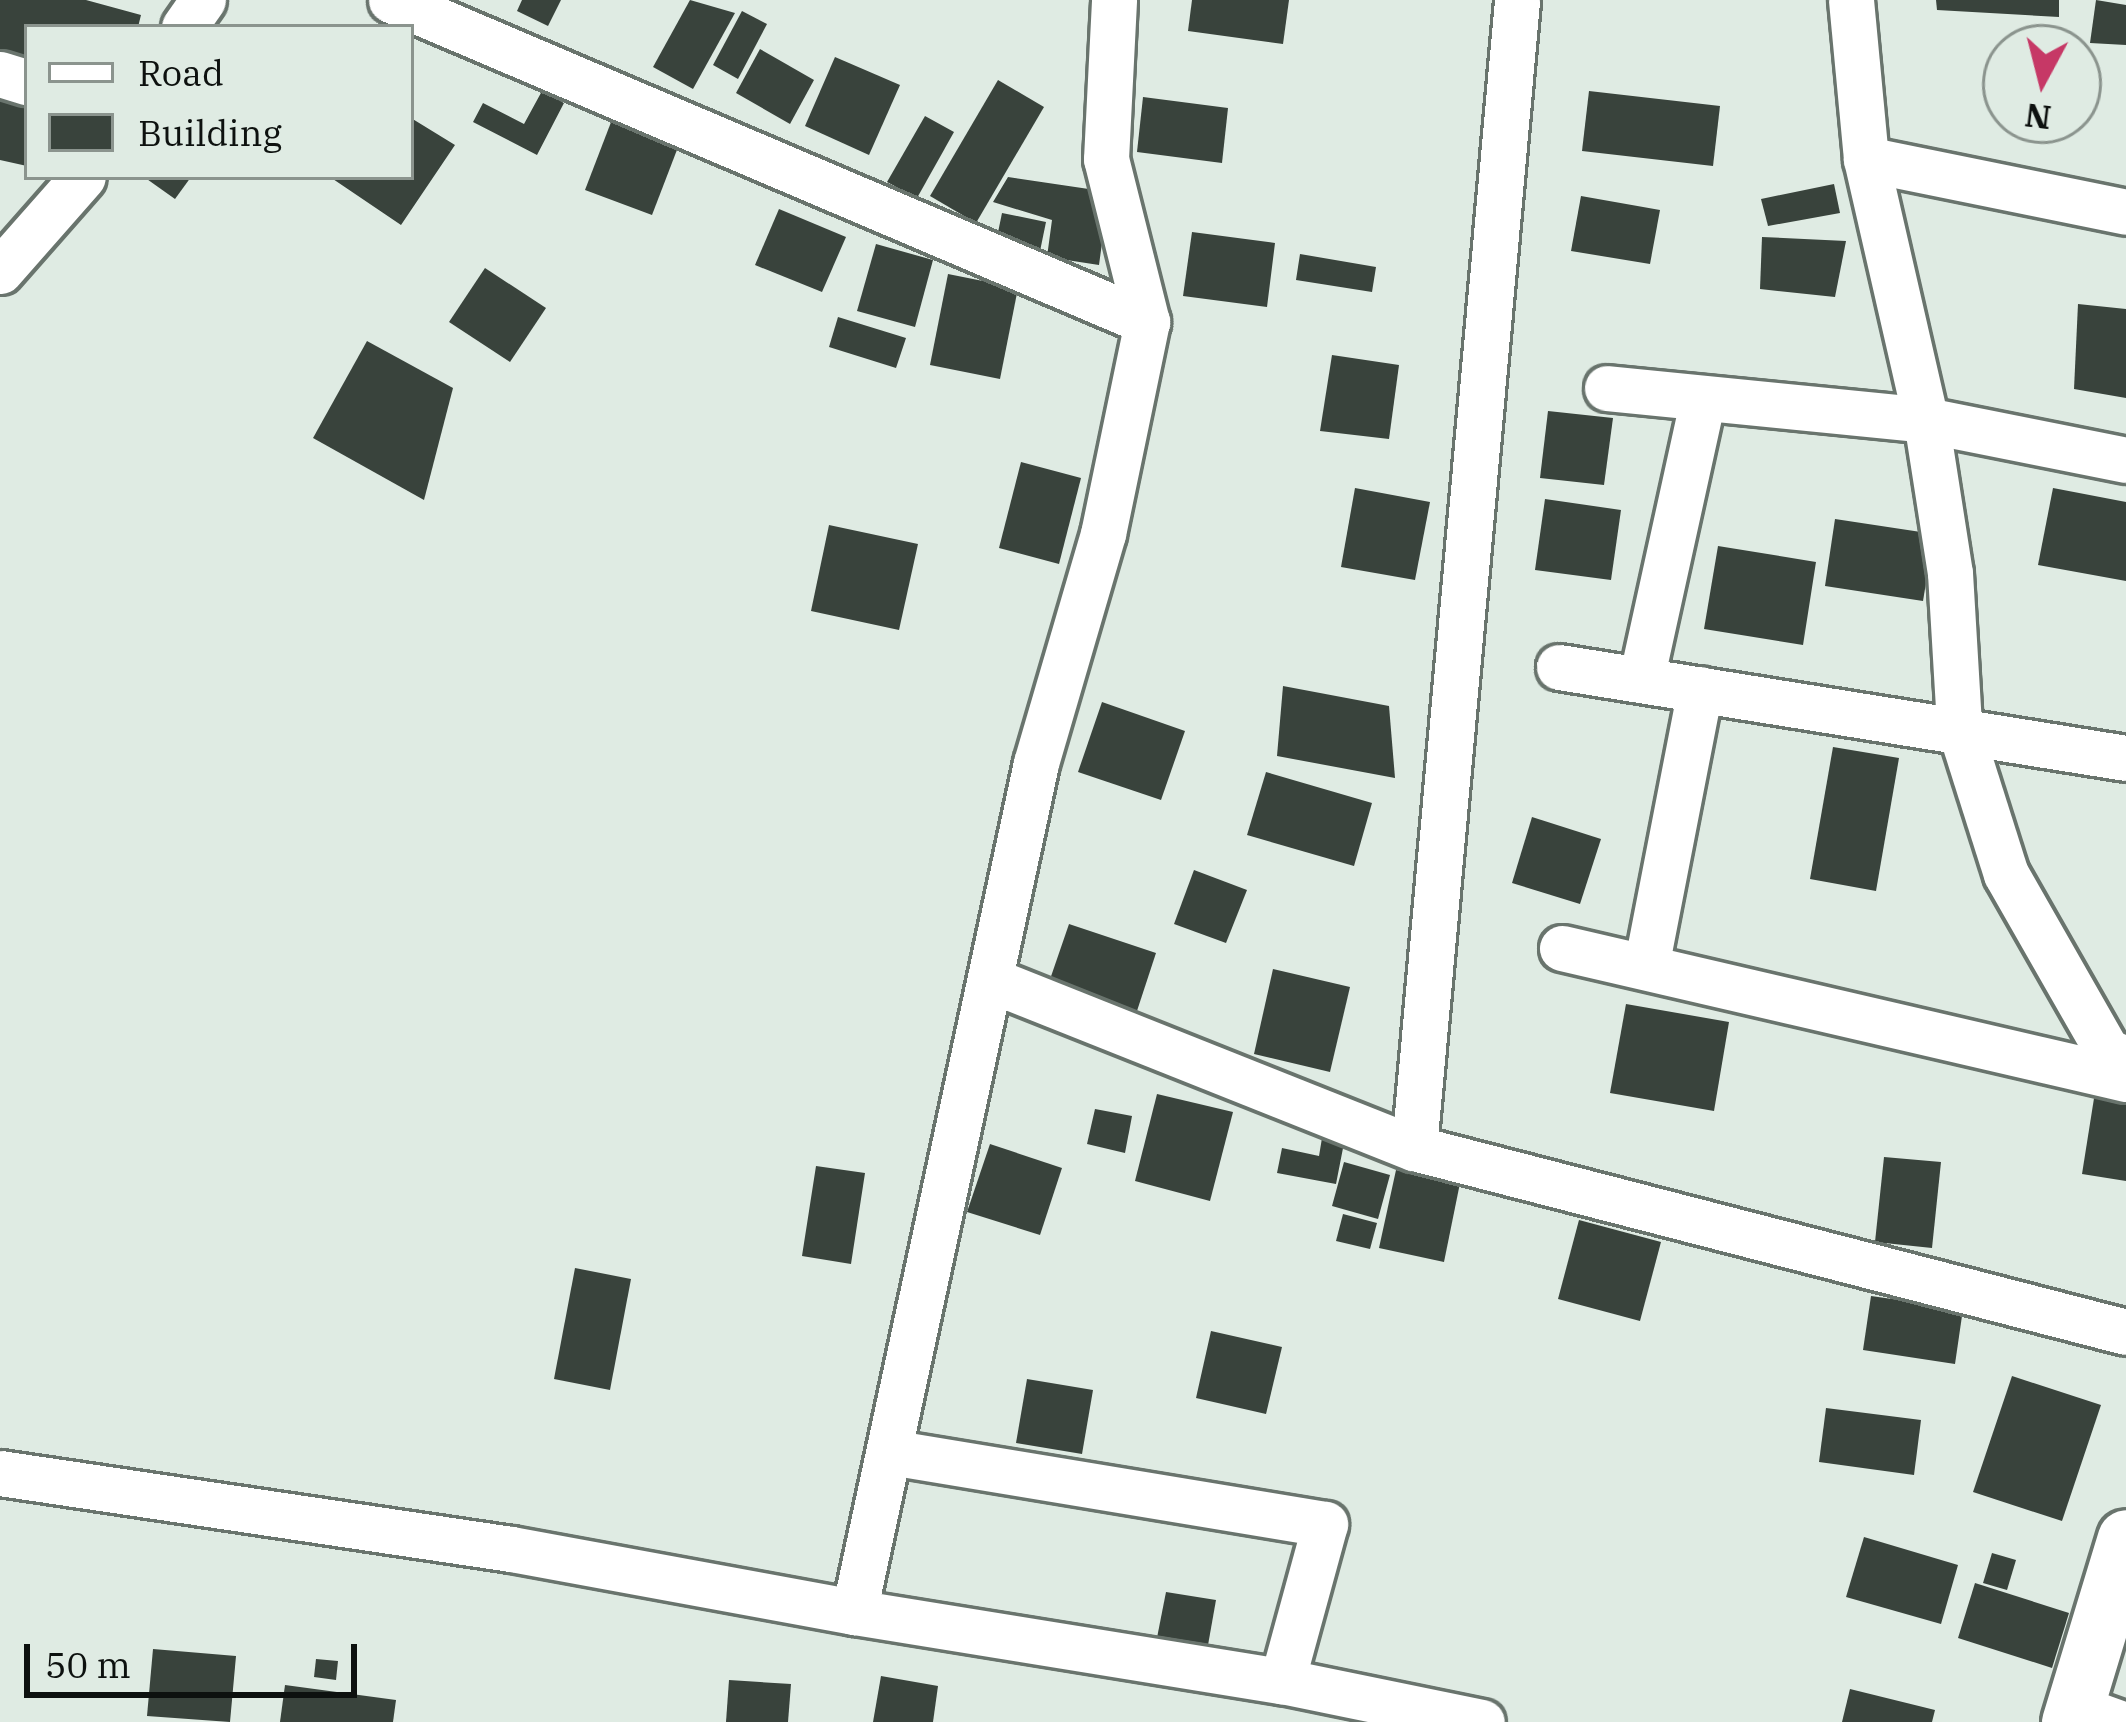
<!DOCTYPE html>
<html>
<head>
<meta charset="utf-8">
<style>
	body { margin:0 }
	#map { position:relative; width:2126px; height:1722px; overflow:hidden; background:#dfebe3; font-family:"IBM Plex Serif",serif }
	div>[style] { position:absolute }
	.building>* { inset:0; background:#39433c }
	.roads { filter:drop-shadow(3px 0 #69746d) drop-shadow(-3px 0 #69746d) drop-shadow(0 3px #69746d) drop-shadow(0 -3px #69746d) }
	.minor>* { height:45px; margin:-22.5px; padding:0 22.5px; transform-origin:22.5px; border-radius:22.5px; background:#fff }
	.tertiary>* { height:57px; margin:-28.5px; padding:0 28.5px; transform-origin:28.5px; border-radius:28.5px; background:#fff }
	span { translate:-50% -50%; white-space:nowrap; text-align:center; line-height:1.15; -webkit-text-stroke:12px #dfebe3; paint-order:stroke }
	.legend { position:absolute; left:24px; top:24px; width:390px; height:156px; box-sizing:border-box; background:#dfebe3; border:3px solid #8b948e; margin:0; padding:15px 21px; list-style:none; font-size:36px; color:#0d110f }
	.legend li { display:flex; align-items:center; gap:24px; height:60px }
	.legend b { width:60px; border:3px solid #8b948e }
	.north { position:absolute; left:1982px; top:24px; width:120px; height:120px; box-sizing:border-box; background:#dfebe3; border:3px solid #8b948e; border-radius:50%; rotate:187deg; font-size:33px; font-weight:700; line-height:48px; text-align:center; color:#0d110f }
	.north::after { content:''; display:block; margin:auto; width:42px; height:54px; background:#c63866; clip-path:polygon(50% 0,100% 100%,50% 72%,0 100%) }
	.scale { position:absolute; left:24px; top:1644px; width:333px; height:54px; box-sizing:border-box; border:6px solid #0d110f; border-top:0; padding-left:15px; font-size:36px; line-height:42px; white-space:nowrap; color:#0d110f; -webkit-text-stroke:9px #dfebe3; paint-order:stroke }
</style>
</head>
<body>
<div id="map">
	<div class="building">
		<div style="clip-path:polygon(0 0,86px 0,141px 15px,138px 27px,27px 27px,27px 57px,0 50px)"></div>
		<div style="clip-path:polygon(522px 0,561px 0,548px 26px,517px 11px)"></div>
		<div style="clip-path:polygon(690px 0,735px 13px,693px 89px,653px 67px)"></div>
		<div style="clip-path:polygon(1192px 0,1289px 0,1283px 44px,1188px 31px)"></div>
		<div style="clip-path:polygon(1936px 0,2059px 0,2059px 17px,1937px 10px)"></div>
		<div style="clip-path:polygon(2096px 0,2126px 5px,2126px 45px,2090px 43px)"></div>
		<div style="clip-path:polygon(742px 11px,767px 24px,738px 79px,713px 65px)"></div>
		<div style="clip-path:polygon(760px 49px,814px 80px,790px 124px,736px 93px)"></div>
		<div style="clip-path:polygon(835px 57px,900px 85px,869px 155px,805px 126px)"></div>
		<div style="clip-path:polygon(998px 80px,1044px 107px,976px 223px,930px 196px)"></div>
		<div style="clip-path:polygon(542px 91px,564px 103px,537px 155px,473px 122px,483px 103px,524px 124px)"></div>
		<div style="clip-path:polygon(1589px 91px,1720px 106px,1713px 166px,1582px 151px)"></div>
		<div style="clip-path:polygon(0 92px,27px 98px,27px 166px,0 160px)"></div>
		<div style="clip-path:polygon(1143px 97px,1228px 108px,1222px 163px,1137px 152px)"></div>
		<div style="clip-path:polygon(925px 116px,954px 132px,917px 198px,887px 182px)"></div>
		<div style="clip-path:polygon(613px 117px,680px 142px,652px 215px,585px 190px)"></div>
		<div style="clip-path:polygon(411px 118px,455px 145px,401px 225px,330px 177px,411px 177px)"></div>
		<div style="clip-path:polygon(144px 177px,191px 177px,175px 199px)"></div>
		<div style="clip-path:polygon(1008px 177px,1109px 192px,1099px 265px,1047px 257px,1052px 220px,993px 202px)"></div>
		<div style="clip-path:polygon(1834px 184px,1840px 213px,1768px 226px,1761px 199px)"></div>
		<div style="clip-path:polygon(1581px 196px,1660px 210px,1650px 264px,1571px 251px)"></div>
		<div style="clip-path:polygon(779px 209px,846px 237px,822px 292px,755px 265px)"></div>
		<div style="clip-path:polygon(1002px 213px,1046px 222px,1039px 256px,995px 247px)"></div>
		<div style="clip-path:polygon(1192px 232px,1275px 243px,1267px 307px,1183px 296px)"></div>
		<div style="clip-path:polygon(1762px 237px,1846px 241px,1835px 297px,1760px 289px)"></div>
		<div style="clip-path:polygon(876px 244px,933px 260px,915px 327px,857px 311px)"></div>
		<div style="clip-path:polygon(1300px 254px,1376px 267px,1372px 292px,1296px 280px)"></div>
		<div style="clip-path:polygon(485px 268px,546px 308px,510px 362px,449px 322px)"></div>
		<div style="clip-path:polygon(948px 274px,1018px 288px,1000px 379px,930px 365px)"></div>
		<div style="clip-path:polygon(2078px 304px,2126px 309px,2126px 398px,2074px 389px)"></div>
		<div style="clip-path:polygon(838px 317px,906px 338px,896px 368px,829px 347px)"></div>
		<div style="clip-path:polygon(367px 341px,453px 388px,424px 500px,313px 438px)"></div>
		<div style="clip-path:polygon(1332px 355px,1399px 365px,1389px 439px,1320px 431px)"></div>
		<div style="clip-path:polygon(1548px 411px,1613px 418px,1604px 485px,1540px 478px)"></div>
		<div style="clip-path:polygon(1021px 462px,1081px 478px,1059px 564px,999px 548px)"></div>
		<div style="clip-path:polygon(1355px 488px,1430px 502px,1415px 580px,1341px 567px)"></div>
		<div style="clip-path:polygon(2053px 488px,2126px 502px,2126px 581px,2038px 565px)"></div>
		<div style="clip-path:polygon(1545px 499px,1621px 510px,1611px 580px,1535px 570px)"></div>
		<div style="clip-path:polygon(1835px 519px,1934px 534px,1923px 601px,1825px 586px)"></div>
		<div style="clip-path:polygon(829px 525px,918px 544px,899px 630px,811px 611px)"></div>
		<div style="clip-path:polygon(1718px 546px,1816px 562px,1803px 645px,1704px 629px)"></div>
		<div style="clip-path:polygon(1283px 686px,1389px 706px,1395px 778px,1277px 756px)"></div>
		<div style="clip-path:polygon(1102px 702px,1185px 731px,1161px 800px,1078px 772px)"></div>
		<div style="clip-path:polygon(1833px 747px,1899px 758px,1876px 891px,1810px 879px)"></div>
		<div style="clip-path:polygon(1266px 772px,1372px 803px,1354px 866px,1247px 835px)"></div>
		<div style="clip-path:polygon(1532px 817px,1601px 839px,1580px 904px,1512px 883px)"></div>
		<div style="clip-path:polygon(1194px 870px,1247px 890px,1226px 943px,1174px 924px)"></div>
		<div style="clip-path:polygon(1069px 924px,1156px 953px,1134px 1020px,1046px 991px)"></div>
		<div style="clip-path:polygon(1273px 969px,1350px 987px,1330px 1072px,1254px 1054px)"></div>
		<div style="clip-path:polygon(1626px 1004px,1729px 1022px,1714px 1111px,1610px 1093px)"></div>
		<div style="clip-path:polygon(2095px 1092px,2126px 1097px,2126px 1181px,2082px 1174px)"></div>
		<div style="clip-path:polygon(1157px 1094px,1233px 1112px,1210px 1201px,1135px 1181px)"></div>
		<div style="clip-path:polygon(1095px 1109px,1132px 1116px,1125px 1153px,1087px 1144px)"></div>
		<div style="clip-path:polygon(1322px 1138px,1344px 1143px,1336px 1184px,1277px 1173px,1282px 1148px,1319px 1156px)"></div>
		<div style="clip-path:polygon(990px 1144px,1062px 1168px,1040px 1235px,967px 1212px)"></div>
		<div style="clip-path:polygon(1884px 1157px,1941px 1162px,1932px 1248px,1875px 1242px)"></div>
		<div style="clip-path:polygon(1344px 1162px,1390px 1175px,1378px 1219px,1332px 1206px)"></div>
		<div style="clip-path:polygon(816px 1166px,865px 1173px,851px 1264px,802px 1256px)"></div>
		<div style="clip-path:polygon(1396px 1170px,1460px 1183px,1444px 1262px,1379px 1248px)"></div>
		<div style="clip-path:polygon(1343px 1214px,1377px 1223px,1370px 1249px,1336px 1241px)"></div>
		<div style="clip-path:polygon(1579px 1220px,1661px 1242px,1640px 1321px,1558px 1299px)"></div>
		<div style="clip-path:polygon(575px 1268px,631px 1279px,610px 1390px,554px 1379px)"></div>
		<div style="clip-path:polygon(1871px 1296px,1963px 1309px,1955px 1364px,1863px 1350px)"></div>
		<div style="clip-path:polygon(1211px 1331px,1282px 1347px,1266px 1414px,1196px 1398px)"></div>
		<div style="clip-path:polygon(2012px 1376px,2101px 1405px,2062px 1521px,1973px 1492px)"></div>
		<div style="clip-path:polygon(1027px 1379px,1093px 1390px,1082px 1454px,1016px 1443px)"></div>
		<div style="clip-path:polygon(1826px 1408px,1921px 1420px,1914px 1475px,1819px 1462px)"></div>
		<div style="clip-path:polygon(1864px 1537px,1958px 1565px,1941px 1624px,1846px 1597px)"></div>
		<div style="clip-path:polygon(1992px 1553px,2016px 1560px,2007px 1590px,1983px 1583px)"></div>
		<div style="clip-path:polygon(1975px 1583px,2069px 1613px,2052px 1668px,1958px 1638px)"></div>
		<div style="clip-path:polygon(1166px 1592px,1216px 1600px,1205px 1662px,1154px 1653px)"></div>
		<div style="clip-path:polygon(153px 1649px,236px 1656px,230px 1722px,147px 1716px)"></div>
		<div style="clip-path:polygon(316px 1659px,338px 1661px,336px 1680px,314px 1677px)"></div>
		<div style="clip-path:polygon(881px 1676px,938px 1686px,933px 1722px,873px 1722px)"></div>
		<div style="clip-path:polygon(729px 1680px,791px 1684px,788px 1722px,726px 1722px)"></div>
		<div style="clip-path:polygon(285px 1685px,396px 1700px,393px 1722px,280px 1722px)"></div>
		<div style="clip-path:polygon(1850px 1689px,1935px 1710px,1932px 1722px,1842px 1722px)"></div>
	</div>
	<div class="roads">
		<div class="minor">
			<div style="left:391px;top:0;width:822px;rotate:23.07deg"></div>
			<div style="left:1851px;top:0;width:160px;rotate:84.6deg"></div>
			<div style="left:1866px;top:159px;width:268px;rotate:77.1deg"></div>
			<div style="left:1926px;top:420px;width:155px;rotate:81.1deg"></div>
			<div style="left:1950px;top:573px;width:153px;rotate:86.6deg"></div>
			<div style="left:1959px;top:726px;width:155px;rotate:72.4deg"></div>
			<div style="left:2006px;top:874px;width:204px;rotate:60.3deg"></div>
			<div style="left:2107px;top:1051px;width:21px;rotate:23deg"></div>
			<div style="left:184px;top:27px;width:33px;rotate:-55deg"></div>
			<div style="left:0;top:74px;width:28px;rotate:17deg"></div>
			<div style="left:1866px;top:159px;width:265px;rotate:11.5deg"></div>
			<div style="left:0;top:271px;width:125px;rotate:-48.6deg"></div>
			<div style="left:1607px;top:388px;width:321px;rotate:5.7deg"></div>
			<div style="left:1926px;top:420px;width:204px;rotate:11.3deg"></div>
			<div style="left:1559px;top:667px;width:574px;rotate:9.12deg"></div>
			<div style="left:1641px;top:680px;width:285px;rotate:-77.6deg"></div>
			<div style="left:1562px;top:948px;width:579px;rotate:13.08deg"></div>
			<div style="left:1646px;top:967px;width:283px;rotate:-79deg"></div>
			<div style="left:991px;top:980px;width:455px;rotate:21.7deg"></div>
			<div style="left:1414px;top:1148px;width:735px;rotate:14.49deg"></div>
			<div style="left:1414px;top:1148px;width:1153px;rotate:-84.87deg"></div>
			<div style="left:890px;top:1452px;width:441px;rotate:9.4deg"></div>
			<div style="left:1325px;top:1524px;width:163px;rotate:105.3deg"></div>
			<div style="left:0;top:1473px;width:517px;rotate:8.46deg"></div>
			<div style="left:511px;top:1549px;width:349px;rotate:10.4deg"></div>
			<div style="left:854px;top:1612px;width:868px;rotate:-77.9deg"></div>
			<div style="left:1036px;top:763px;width:239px;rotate:-73.7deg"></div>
			<div style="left:1103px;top:534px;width:217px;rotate:-78.3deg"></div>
			<div style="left:1147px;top:322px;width:168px;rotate:-104.1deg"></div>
			<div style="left:1106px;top:159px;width:159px;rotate:-87.1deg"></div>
			<div style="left:854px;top:1612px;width:434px;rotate:9.2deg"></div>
			<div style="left:1282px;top:1681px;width:204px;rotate:11.6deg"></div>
			<div style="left:2075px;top:1707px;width:45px;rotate:19.7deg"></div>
		</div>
		<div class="tertiary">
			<div style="left:2070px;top:1722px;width:192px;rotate:-73.1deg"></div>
		</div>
	</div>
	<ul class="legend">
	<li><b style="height:15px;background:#fff"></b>Road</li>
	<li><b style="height:33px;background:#39433c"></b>Building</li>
	</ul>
	<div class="north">N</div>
	<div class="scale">50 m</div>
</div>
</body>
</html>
